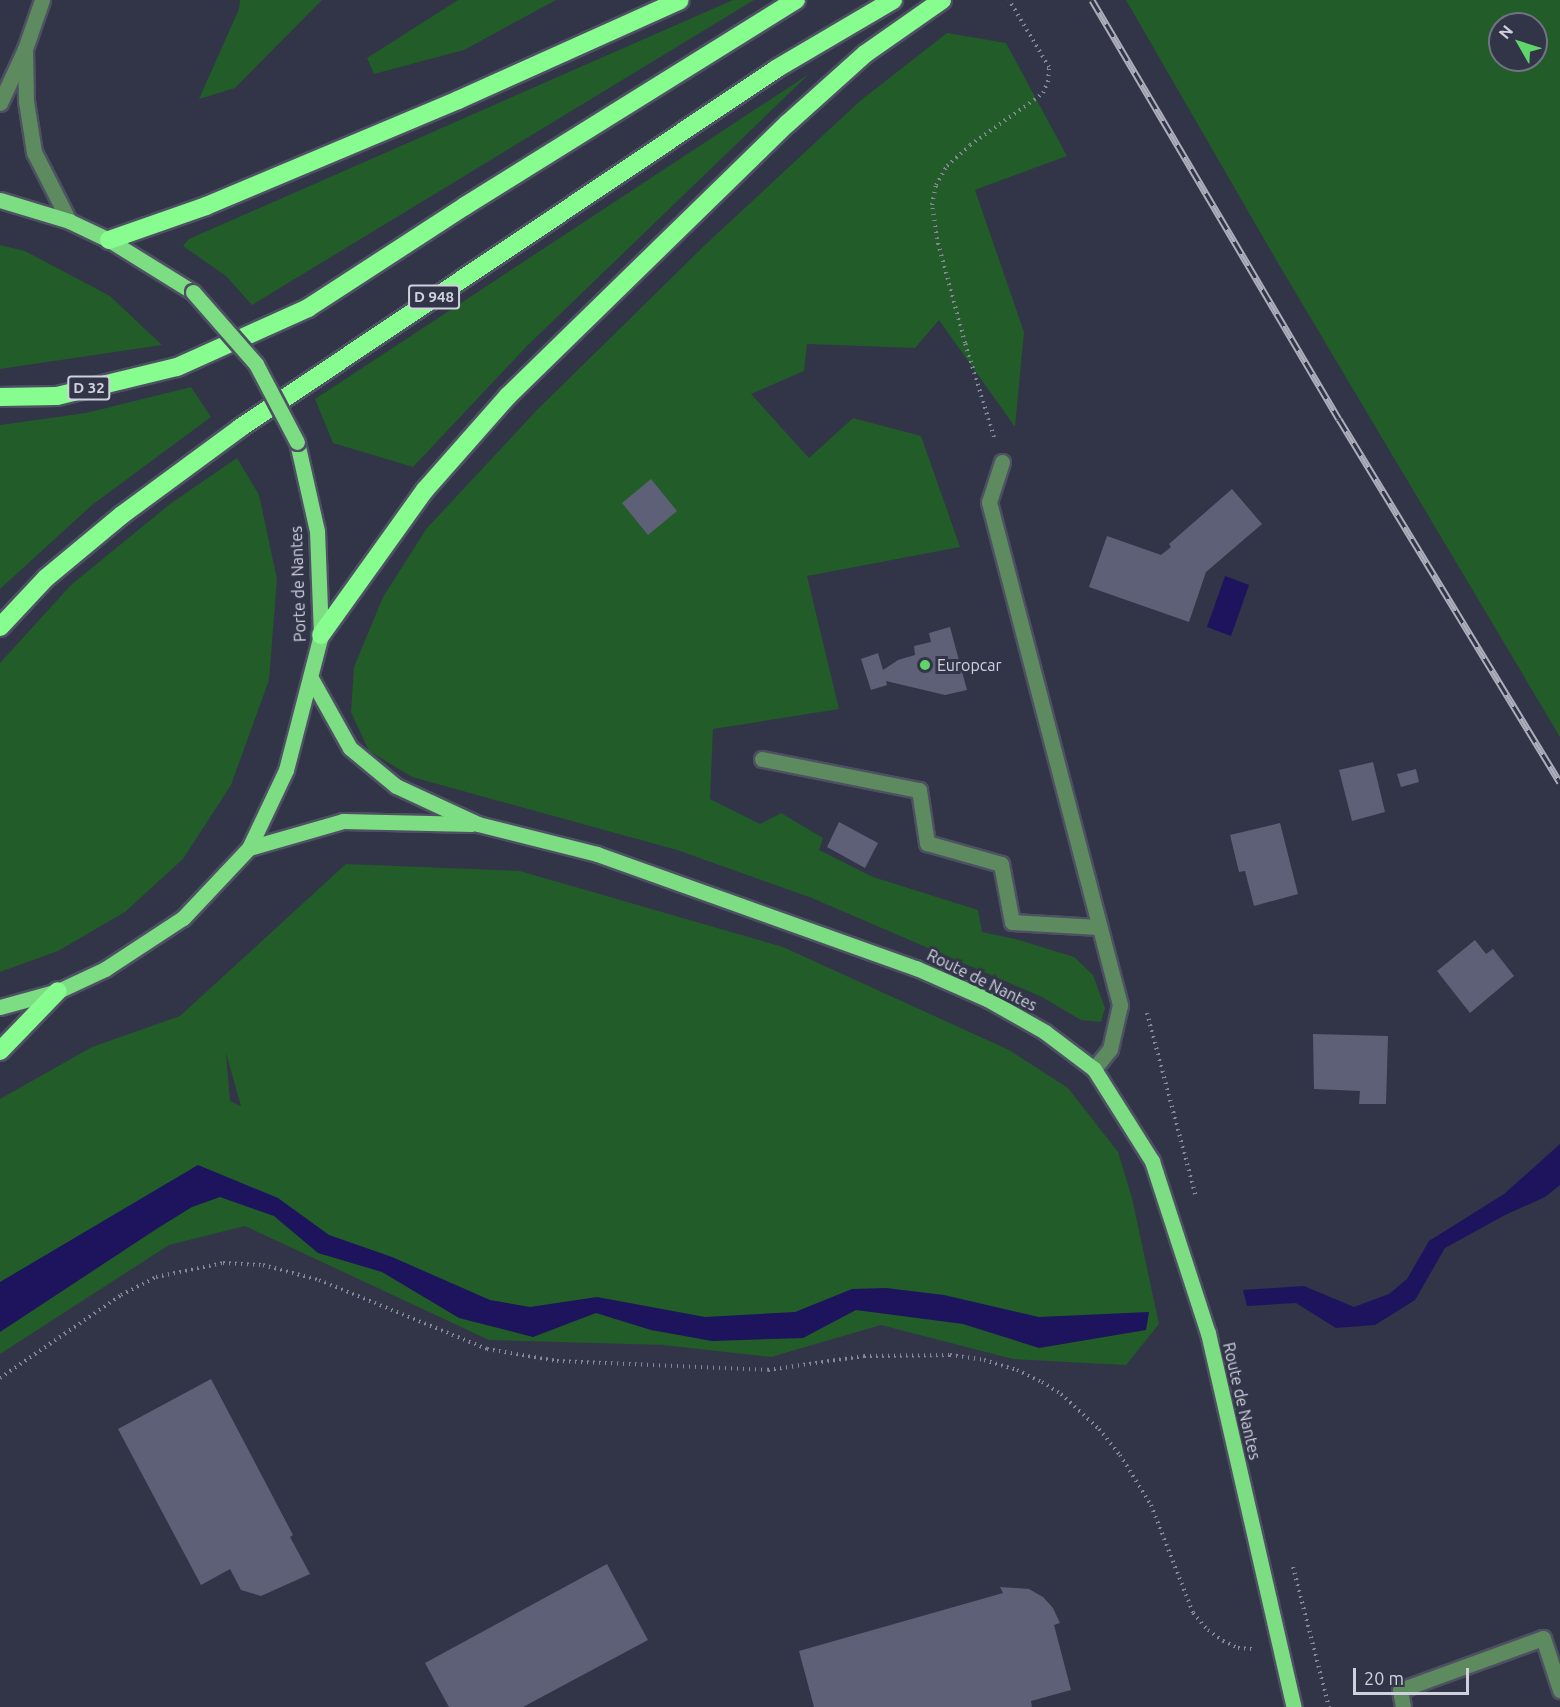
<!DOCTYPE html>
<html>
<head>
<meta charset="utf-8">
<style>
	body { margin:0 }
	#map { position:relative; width:1560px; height:1707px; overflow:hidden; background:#323448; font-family:Ubuntu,sans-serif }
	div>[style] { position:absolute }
	.green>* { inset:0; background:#225c28 }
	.water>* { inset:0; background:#1d145d }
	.building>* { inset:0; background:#5e6077 }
	.path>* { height:4px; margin-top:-2px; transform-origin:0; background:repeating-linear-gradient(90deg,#868898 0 1.5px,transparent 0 6px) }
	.roads { filter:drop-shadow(2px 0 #4e5063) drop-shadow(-2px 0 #4e5063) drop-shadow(0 2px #4e5063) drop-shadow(0 -2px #4e5063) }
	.minor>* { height:15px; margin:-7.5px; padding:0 7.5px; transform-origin:7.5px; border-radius:7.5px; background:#5d8a5e }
	.major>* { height:15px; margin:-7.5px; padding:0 7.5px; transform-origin:7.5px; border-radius:7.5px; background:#7cdd82 }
	.highway>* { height:18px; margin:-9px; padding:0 9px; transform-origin:9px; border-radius:9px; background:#87fd8f }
	.rail>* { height:7px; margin-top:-3.5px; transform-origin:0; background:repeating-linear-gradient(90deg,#323448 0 14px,#acaebb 0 28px); box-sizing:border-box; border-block:2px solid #acaebb }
	.bridges { filter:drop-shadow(2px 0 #4e5063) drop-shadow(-2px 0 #4e5063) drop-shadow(0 2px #4e5063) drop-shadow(0 -2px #4e5063) }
	.major-bridge>* { height:15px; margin:-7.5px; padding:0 7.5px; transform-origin:7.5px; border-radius:7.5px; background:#7cdd82 }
	.dots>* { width:16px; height:16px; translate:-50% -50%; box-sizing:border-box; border:3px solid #323448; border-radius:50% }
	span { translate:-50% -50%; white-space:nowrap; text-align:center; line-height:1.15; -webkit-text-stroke:6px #323448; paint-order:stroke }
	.shield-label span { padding:2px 4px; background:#323448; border:2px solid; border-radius:4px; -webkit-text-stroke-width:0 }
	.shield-label { font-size:15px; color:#cfd1dd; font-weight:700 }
	.street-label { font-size:16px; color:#cfd1dd }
	.poi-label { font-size:16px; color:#cfd1dd }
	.left { translate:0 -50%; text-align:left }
	.north { position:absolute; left:1488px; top:12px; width:60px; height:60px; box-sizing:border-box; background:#323448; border:2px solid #717384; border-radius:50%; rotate:309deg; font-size:16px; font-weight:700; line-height:24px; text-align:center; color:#cfd1dd }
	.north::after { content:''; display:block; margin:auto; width:21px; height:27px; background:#60d56a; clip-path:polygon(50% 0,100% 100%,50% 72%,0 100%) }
	.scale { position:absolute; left:1353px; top:1668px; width:116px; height:27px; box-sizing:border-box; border:3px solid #cfd1dd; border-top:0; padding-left:8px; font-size:18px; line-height:21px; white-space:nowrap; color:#cfd1dd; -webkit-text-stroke:4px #323448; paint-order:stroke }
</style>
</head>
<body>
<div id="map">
	<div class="green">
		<div style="clip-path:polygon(240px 0,322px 0,235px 88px,199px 99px,239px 9px)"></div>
		<div style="clip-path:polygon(458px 0,556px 0,464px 50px,374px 74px,367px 58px)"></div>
		<div style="clip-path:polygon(733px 0,754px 0,252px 305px,226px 276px,183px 246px,189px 239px)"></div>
		<div style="clip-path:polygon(evenodd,1126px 0,1560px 0,1560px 737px,1275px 258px,1126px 0,1500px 24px,1536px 24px,1536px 60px,1500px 60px,1500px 24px)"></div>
		<div style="clip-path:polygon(947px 33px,1006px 43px,1067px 156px,975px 190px,1024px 332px,1015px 427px,939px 320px,915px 348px,807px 344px,804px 371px,751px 394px,809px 458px,853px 418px,921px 436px,960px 547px,807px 576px,839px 709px,713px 729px,710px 799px,760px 824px,781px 813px,823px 838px,819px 850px,873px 877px,978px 910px,982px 932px,1019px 940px,1074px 957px,1093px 975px,1105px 1008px,1101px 1022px,1081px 1020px,1042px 997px,812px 898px,677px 850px,412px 777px,369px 751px,351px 712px,354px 667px,383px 597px,427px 528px,536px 411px,705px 245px,860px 101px)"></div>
		<div style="clip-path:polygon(809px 74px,527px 346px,413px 467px,333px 443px,315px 399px)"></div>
		<div style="clip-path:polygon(0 245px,25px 251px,110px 296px,162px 345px,0 369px)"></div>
		<div style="clip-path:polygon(191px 387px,211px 417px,92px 505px,0 589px,0 425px,86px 413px)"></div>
		<div style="clip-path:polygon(237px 458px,259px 495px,277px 579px,269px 680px,231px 785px,183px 859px,125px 912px,58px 951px,0 972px,0 663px,71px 585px,170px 504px)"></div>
		<div style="clip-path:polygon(evenodd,346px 864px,520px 871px,783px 947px,1009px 1050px,1068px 1088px,1118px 1152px,1132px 1198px,1159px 1324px,1126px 1365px,1013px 1359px,881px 1325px,771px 1357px,663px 1345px,489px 1340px,245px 1226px,169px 1245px,0 1354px,0 1099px,92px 1047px,180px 1016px,346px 864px,226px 1053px,241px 1106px,240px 1106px,230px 1101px,226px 1053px)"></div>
	</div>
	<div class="water">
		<div style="clip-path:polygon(1225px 576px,1249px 585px,1231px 636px,1207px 627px)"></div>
		<div style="clip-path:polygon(1560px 1144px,1560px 1185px,1545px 1197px,1505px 1215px,1445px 1248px,1415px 1300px,1375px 1325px,1336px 1328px,1296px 1303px,1247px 1306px,1243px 1290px,1304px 1286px,1354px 1307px,1389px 1294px,1407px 1279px,1429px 1241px,1504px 1194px)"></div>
		<div style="clip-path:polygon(198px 1165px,278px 1198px,329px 1235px,392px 1257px,490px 1300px,530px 1307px,597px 1297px,705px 1317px,795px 1312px,852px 1289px,886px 1288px,944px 1295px,1039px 1317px,1149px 1312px,1146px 1330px,1039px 1348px,963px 1324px,856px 1310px,803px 1338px,712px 1341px,651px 1330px,596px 1313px,533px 1337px,459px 1318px,382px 1272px,318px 1253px,274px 1216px,220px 1197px,192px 1207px,158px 1228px,0 1332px,0 1282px)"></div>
	</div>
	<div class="building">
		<div style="clip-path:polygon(651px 479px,677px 511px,648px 535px,622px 503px)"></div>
		<div style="clip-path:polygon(1232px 489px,1262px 524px,1206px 572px,1189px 622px,1089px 587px,1107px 536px,1161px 555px,1171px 547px,1169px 544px)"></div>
		<div style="clip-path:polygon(950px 627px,967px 690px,945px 695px,886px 681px,887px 685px,871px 690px,861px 659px,878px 653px,883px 670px,898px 660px,915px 655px,914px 646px,931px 642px,929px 633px)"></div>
		<div style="clip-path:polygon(1373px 762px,1385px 812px,1352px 821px,1339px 770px)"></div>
		<div style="clip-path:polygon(1416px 769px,1419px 782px,1401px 787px,1397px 774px)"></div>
		<div style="clip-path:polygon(839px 822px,878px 843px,865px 868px,827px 847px)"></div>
		<div style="clip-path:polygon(1280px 823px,1298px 894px,1254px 906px,1245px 871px,1239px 872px,1230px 835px)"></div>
		<div style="clip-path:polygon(1475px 940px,1486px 954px,1493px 949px,1514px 976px,1470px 1013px,1437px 971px)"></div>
		<div style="clip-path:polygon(1313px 1034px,1388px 1036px,1386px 1104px,1359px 1104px,1360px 1091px,1314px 1089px)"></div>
		<div style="clip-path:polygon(211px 1379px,293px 1535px,290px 1537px,310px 1574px,261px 1596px,241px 1590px,230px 1569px,201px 1585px,118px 1429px)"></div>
		<div style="clip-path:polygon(607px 1564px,648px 1640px,523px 1707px,449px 1707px,425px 1663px)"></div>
		<div style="clip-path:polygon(1000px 1587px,1029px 1589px,1043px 1597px,1053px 1608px,1060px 1623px,1054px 1625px,1071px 1690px,1031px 1701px,1032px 1707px,814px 1707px,799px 1651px,1003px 1593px)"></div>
	</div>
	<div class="path">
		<div style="left:994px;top:437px;width:98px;rotate:-107.1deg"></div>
		<div style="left:965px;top:343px;width:108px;rotate:-105.1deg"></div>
		<div style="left:937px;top:239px;width:34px;rotate:-98deg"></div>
		<div style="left:932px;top:205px;width:20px;rotate:-79deg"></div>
		<div style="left:936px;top:185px;width:22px;rotate:-60deg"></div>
		<div style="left:947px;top:166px;width:31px;rotate:-42deg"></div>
		<div style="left:970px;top:145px;width:78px;rotate:-35.1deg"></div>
		<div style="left:1034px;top:100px;width:11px;rotate:-38deg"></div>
		<div style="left:1043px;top:93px;width:12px;rotate:-66deg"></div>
		<div style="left:1048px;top:82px;width:15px;rotate:-86deg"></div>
		<div style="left:1049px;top:67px;width:78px;rotate:-120.8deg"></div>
		<div style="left:1147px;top:1013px;width:190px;rotate:75.1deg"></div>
		<div style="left:0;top:1378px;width:147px;rotate:-34.4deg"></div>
		<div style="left:121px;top:1295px;width:39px;rotate:-27deg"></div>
		<div style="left:156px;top:1277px;width:68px;rotate:-11.8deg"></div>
		<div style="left:223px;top:1263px;width:40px;rotate:2.9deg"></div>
		<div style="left:263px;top:1265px;width:58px;rotate:15deg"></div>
		<div style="left:319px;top:1280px;width:182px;rotate:22.3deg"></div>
		<div style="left:487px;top:1349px;width:71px;rotate:9.7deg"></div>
		<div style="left:557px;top:1361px;width:211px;rotate:2.4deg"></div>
		<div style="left:768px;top:1370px;width:97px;rotate:-8.3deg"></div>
		<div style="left:864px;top:1356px;width:86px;rotate:-0.7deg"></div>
		<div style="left:950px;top:1355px;width:34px;rotate:8deg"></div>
		<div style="left:984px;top:1360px;width:34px;rotate:17deg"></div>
		<div style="left:1017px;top:1370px;width:28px;rotate:26deg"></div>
		<div style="left:1042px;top:1382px;width:22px;rotate:32deg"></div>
		<div style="left:1061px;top:1394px;width:52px;rotate:42.6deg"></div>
		<div style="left:1099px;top:1429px;width:33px;rotate:51deg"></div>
		<div style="left:1120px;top:1455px;width:59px;rotate:58.2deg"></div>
		<div style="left:1151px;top:1505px;width:116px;rotate:68.7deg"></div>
		<div style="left:1193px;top:1613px;width:23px;rotate:49deg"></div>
		<div style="left:1208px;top:1630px;width:19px;rotate:36deg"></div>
		<div style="left:1223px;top:1641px;width:17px;rotate:25deg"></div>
		<div style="left:1238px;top:1648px;width:14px;rotate:4deg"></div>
		<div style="left:1293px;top:1567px;width:145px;rotate:75.6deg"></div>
	</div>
	<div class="roads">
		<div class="minor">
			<div style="left:25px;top:49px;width:52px;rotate:88.9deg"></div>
			<div style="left:26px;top:101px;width:52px;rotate:81.1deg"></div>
			<div style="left:34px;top:152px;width:77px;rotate:63.1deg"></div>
			<div style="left:0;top:103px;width:60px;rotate:-65.2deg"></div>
			<div style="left:25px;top:49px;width:52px;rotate:-70.9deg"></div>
			<div style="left:1002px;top:462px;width:42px;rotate:108deg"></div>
			<div style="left:989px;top:502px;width:520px;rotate:75.4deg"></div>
			<div style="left:1120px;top:1005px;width:45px;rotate:102.8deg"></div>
			<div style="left:1110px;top:1049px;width:26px;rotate:129deg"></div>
			<div style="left:762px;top:759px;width:160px;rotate:11.2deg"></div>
			<div style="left:919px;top:790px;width:54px;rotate:81.4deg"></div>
			<div style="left:927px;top:843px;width:77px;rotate:15.8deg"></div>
			<div style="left:1001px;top:864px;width:59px;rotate:79.3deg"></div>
			<div style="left:1012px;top:922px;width:86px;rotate:3.3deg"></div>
			<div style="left:1403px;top:1707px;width:17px;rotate:-100deg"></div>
			<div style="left:1400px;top:1690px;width:152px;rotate:-20deg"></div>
			<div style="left:1543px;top:1638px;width:55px;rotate:71.9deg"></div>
		</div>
		<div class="major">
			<div style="left:0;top:200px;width:72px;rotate:16.9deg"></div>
			<div style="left:69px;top:221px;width:44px;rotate:25.4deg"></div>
			<div style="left:109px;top:240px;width:99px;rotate:31.8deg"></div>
			<div style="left:312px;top:680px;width:78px;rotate:60.8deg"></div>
			<div style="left:350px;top:748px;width:60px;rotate:39.6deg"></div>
			<div style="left:396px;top:786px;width:90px;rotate:24.9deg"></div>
			<div style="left:478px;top:824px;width:123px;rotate:14.1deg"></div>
			<div style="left:597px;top:854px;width:339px;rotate:19.7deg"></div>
			<div style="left:916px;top:968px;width:77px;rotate:23.6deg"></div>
			<div style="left:987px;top:999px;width:67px;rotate:29.6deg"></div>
			<div style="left:1045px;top:1032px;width:61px;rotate:37.1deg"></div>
			<div style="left:1094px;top:1069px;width:109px;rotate:57.8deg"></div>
			<div style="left:1152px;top:1161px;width:181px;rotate:72deg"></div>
			<div style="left:1208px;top:1333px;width:384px;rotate:77.1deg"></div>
			<div style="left:249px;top:848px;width:98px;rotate:-16deg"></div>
			<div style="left:343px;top:821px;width:129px;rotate:1.3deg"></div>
			<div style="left:0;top:1007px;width:60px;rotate:-15.4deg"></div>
			<div style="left:58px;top:991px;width:52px;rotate:-25.1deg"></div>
			<div style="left:105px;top:969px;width:93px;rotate:-33.2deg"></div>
			<div style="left:183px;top:918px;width:96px;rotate:-46.7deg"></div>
			<div style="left:249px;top:848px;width:86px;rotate:-64.6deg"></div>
			<div style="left:286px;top:770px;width:139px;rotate:-75.5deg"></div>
			<div style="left:321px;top:635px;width:104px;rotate:-92.2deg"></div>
			<div style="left:317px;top:531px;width:91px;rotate:-102.7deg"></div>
		</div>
		<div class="highway">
			<div style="left:109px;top:240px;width:103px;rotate:-19.3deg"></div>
			<div style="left:206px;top:206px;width:273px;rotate:-22.8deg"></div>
			<div style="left:458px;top:100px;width:243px;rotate:-24.2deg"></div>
			<div style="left:0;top:397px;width:57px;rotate:-1deg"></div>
			<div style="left:57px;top:396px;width:123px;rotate:-13.6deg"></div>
			<div style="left:177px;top:367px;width:144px;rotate:-24.2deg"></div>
			<div style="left:308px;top:308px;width:187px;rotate:-33deg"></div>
			<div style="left:465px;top:206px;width:390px;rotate:-31.9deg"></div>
			<div style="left:0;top:627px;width:67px;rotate:-46.8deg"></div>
			<div style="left:46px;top:578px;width:99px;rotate:-39.7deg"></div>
			<div style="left:122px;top:515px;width:147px;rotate:-36.4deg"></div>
			<div style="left:240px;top:428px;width:645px;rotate:-33.81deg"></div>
			<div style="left:776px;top:69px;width:136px;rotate:-30.5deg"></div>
			<div style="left:321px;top:635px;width:178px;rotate:-54.4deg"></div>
			<div style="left:425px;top:490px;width:125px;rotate:-48.6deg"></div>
			<div style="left:508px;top:396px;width:390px;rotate:-44.3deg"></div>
			<div style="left:787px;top:124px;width:105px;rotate:-41.9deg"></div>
			<div style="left:865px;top:54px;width:94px;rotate:-35deg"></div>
			<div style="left:0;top:1051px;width:83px;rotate:-46deg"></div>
		</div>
	</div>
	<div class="rail">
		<div style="left:1092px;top:0;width:486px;rotate:59.5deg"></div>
		<div style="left:1339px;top:419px;width:425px;rotate:58.7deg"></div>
	</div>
	<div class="bridges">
		<div class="major-bridge">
			<div style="left:193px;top:292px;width:96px;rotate:48.8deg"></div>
			<div style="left:256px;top:364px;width:88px;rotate:62.3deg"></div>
		</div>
	</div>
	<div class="dots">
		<div style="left:925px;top:665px;background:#60d56a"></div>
	</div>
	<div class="shield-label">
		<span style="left:434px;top:297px">D 948</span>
		<span style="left:89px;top:388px">D 32</span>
	</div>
	<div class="street-label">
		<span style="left:298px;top:584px;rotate:-92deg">Porte de Nantes</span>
		<span style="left:982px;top:980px;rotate:26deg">Route de Nantes</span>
		<span style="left:1242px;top:1401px;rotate:77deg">Route de Nantes</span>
	</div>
	<div class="poi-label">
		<span class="left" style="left:937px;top:665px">Europcar</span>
	</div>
	<div class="north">N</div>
	<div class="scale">20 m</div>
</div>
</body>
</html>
